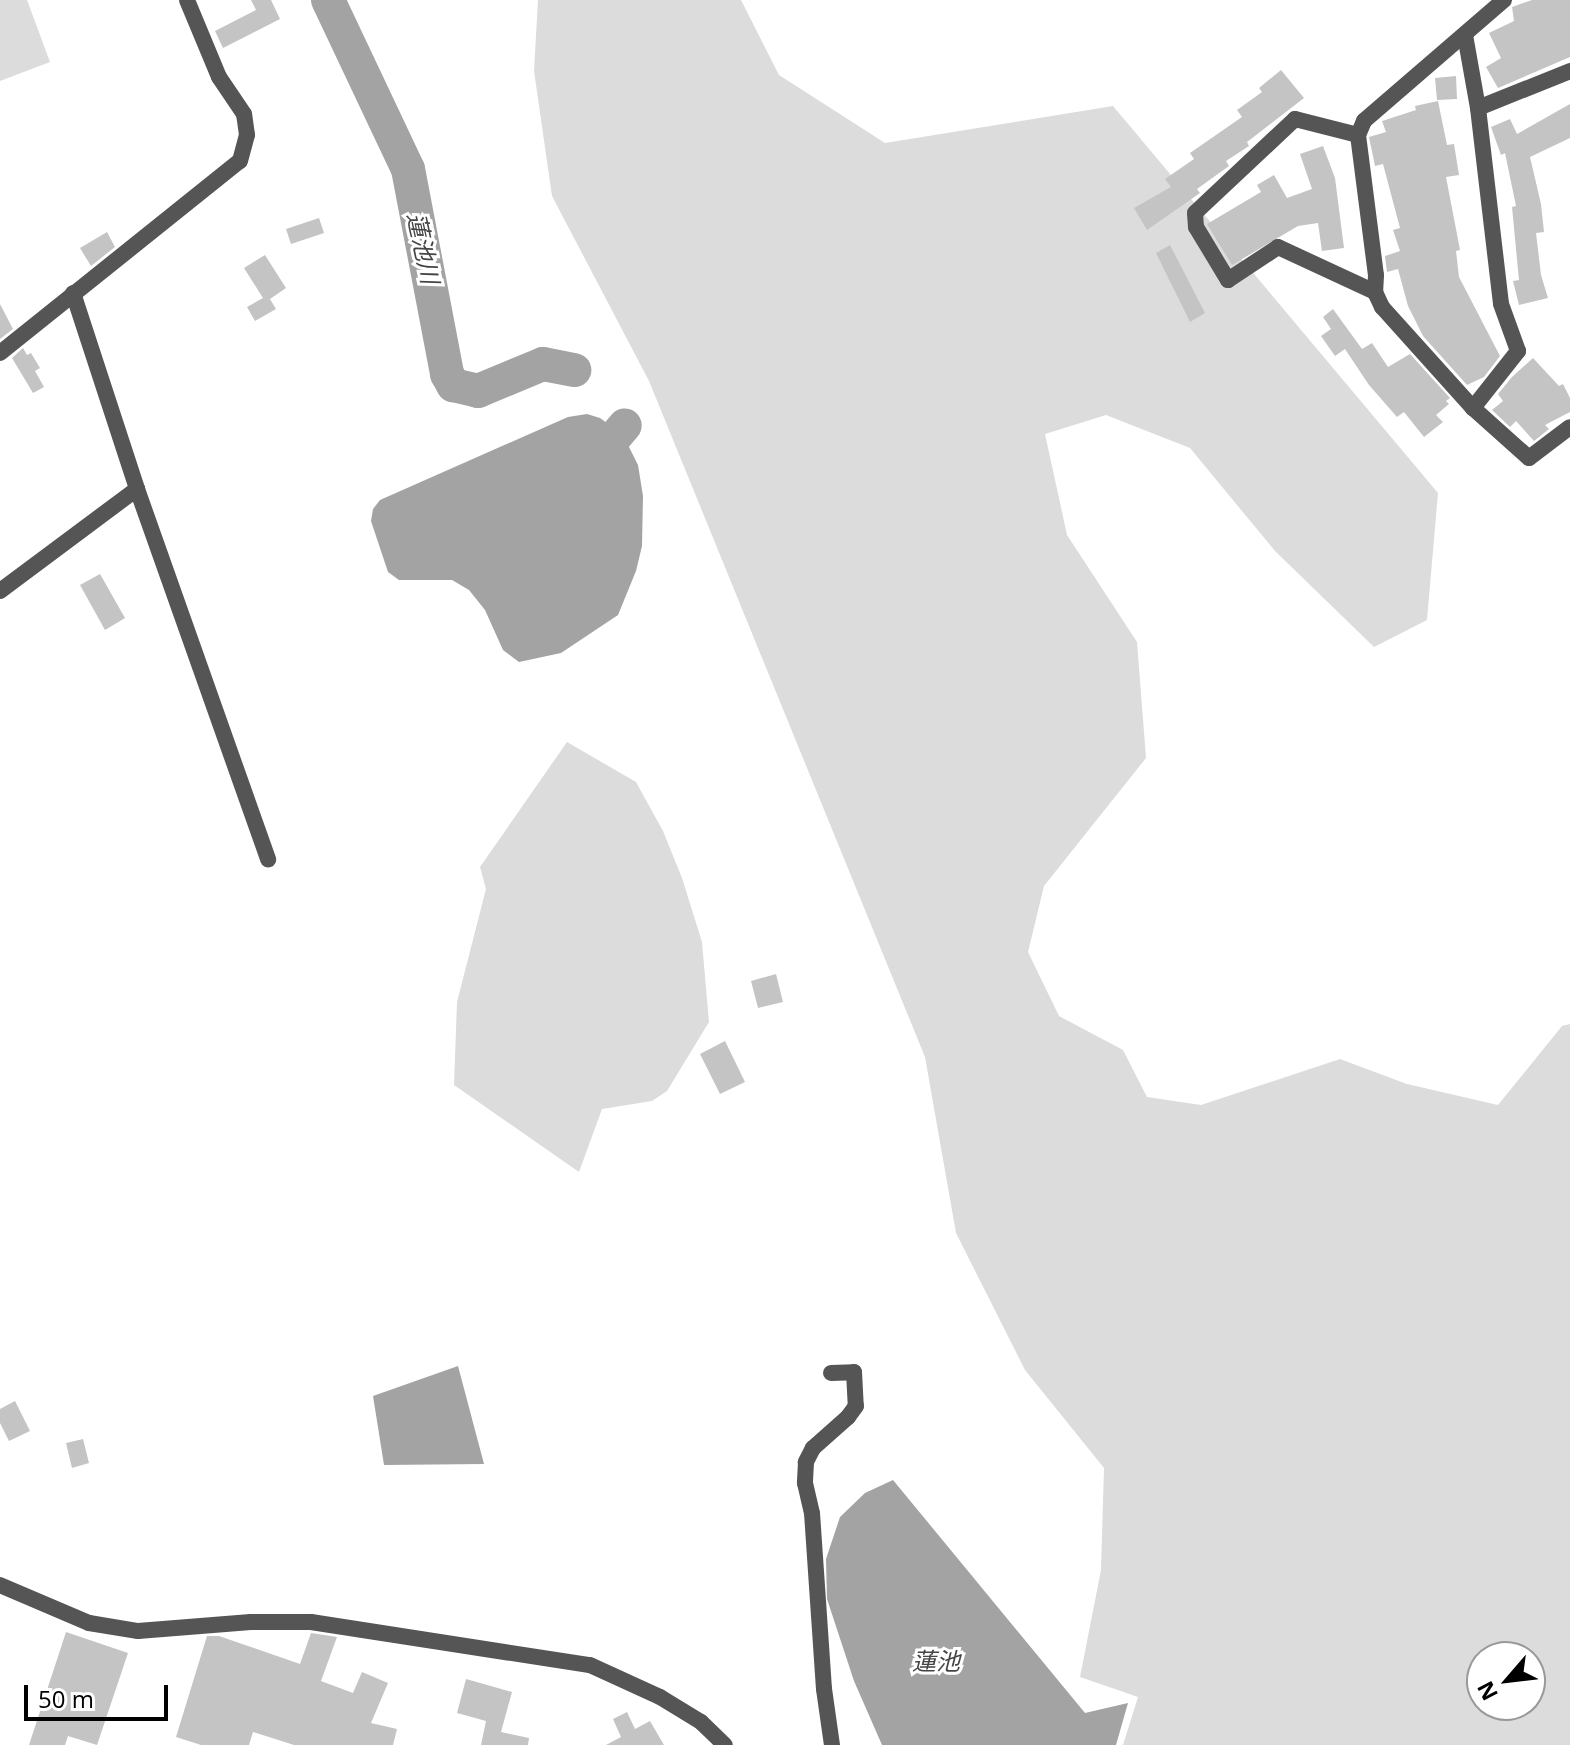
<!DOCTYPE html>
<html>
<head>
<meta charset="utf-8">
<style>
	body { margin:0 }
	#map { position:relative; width:1570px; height:1745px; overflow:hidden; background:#fff; font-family:"Open Sans","Noto Sans JP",sans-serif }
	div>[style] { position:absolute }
	.green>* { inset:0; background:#dcdcdc }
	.water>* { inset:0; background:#a3a3a3 }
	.river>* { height:34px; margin:-17px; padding:0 17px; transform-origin:17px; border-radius:17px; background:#a3a3a3 }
	.building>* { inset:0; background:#c4c4c4 }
	.minor>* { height:16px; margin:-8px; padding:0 8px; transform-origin:8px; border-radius:8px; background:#555 }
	span { translate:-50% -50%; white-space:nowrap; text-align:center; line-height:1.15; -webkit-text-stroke:6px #fff; paint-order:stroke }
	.water-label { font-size:24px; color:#444; font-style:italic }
	.north { position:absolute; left:1466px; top:1641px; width:80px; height:80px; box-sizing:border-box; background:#fff; border:2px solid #999; border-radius:50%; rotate:242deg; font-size:22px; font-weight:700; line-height:32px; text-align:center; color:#000 }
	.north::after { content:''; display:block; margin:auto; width:28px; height:36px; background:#000; clip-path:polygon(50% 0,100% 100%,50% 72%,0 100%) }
	.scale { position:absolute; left:24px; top:1685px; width:144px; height:36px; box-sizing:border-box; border:4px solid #000; border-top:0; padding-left:10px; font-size:24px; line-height:28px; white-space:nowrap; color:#000; -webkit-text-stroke:6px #fff; paint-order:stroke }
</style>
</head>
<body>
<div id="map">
	<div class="green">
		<div style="clip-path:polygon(0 0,27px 0,50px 62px,0 81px)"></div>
		<div style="clip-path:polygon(evenodd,538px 0,741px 0,779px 75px,885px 143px,1113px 106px,1438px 493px,1427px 620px,1374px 647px,1275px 551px,1190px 448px,1106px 415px,1045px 434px,1067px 535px,1137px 642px,1146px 758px,1044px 886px,1028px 952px,1059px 1016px,1123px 1050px,1147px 1097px,1201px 1105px,1340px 1059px,1407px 1084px,1498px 1105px,1562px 1026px,1570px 1024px,1570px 1745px,1123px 1745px,1138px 1697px,1080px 1677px,1101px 1570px,1104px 1468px,1025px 1370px,956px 1233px,925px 1057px,649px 381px,552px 196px,534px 71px,538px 0,1482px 1657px,1530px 1657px,1530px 1705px,1482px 1705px,1482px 1657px)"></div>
		<div style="clip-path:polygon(567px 742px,636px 782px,663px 831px,682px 878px,702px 942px,709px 1022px,667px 1091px,652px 1101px,602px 1109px,579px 1172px,454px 1085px,457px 1002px,486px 889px,480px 867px)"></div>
	</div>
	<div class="water">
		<div style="clip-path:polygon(587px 414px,600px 418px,623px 435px,638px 465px,643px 496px,642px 546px,636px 571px,618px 615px,561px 653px,519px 662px,503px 650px,485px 610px,469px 590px,452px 580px,399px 580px,388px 572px,371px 521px,373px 509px,380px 500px,568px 417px)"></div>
		<div style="clip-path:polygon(458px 1366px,484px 1464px,384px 1465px,373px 1396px)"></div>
		<div style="clip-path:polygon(893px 1480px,1085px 1713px,1128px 1703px,1116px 1745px,882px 1745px,854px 1681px,827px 1599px,826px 1559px,840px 1517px,865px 1493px)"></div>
	</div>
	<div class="river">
		<div style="left:328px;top:0;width:187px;rotate:64.7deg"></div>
		<div style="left:408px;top:169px;width:209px;rotate:79.2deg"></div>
		<div style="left:447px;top:374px;width:13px;rotate:61deg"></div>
		<div style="left:453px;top:385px;width:26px;rotate:13deg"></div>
		<div style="left:478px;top:391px;width:70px;rotate:-22.6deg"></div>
		<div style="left:543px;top:364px;width:32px;rotate:11deg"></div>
		<div style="left:591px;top:465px;width:52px;rotate:-49.6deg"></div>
	</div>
	<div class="building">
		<div style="clip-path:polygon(251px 0,271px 0,280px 19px,223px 48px,215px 31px,256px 10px)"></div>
		<div style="clip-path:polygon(1532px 0,1570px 0,1570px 57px,1498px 88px,1486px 67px,1501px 58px,1489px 33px,1514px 21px,1512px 7px)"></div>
		<div style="clip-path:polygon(1281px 70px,1304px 98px,1247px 142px,1249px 146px,1226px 161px,1229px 166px,1197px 189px,1200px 193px,1147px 230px,1134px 208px,1171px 187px,1165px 179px,1194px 159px,1190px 153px,1242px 117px,1237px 110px,1262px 92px,1259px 88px)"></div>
		<div style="clip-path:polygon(1456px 76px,1457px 99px,1437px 100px,1435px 78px)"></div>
		<div style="clip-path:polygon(1438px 101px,1447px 145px,1454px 144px,1459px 175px,1446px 177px,1460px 250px,1456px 251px,1459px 277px,1500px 356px,1484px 377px,1467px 385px,1423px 336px,1408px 306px,1398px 269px,1387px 272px,1385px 256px,1400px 251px,1393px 230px,1400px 228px,1383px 164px,1375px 166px,1369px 137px,1386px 132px,1382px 121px,1416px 110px,1415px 106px)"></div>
		<div style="clip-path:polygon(1570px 104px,1570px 138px,1530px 157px,1541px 204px,1544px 232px,1536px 233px,1541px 275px,1548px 298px,1519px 305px,1513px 281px,1519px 280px,1512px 207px,1516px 206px,1505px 153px,1501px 155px,1491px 127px,1510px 119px,1517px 134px)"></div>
		<div style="clip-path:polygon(1323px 146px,1335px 178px,1344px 248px,1322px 251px,1318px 223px,1298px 226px,1232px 265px,1207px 224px,1261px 192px,1257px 185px,1274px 175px,1287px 198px,1312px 189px,1300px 154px)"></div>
		<div style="clip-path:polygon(319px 218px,324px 233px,291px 244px,286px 229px)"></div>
		<div style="clip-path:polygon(107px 232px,115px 247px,91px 266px,80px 248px)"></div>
		<div style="clip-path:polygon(1170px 245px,1205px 313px,1190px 322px,1156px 253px)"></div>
		<div style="clip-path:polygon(265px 255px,286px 288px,270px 299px,276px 309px,255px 321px,247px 307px,263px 298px,244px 268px)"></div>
		<div style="clip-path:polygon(0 304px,13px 329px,0 339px)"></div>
		<div style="clip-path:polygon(1333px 309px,1362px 349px,1372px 343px,1388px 367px,1410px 354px,1450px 398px,1446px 401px,1449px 404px,1436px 415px,1443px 422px,1424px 437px,1404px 412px,1397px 417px,1369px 385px,1345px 349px,1335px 356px,1321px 336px,1331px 329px,1323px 317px)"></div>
		<div style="clip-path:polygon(23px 348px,27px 355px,31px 353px,40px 368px,35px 371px,44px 387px,33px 393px,12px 358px)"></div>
		<div style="clip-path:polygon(1533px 358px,1559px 386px,1563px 384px,1570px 398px,1570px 412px,1545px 425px,1549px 429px,1534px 441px,1516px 421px,1510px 427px,1492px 410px,1503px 401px,1498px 394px,1512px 377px)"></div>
		<div style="clip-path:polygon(100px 574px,125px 618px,105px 630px,80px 585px)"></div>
		<div style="clip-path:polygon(776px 974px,783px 1002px,758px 1008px,751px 981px)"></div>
		<div style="clip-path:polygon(725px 1041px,745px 1082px,720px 1094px,700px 1054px)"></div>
		<div style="clip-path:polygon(15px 1401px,30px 1431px,9px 1441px,0 1423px,0 1409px)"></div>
		<div style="clip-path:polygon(83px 1439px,89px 1463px,72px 1468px,66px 1443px)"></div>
		<div style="clip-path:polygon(66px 1632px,128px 1653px,97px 1745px,68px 1736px,65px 1745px,29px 1745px)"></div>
		<div style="clip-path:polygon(311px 1633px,337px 1637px,321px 1681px,353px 1693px,362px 1672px,388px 1683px,371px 1723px,397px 1729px,393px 1745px,294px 1745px,253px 1732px,249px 1745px,201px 1745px,176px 1737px,207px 1636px,219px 1636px,300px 1664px)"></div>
		<div style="clip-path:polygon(466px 1679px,512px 1692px,501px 1732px,529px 1738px,528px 1745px,481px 1745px,486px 1721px,457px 1713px)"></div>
		<div style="clip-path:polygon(627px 1712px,635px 1729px,650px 1721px,664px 1745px,606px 1745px,621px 1737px,613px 1719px)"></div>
	</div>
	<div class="minor">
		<div style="left:1504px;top:0;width:185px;rotate:139.2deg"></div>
		<div style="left:1364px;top:121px;width:15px;rotate:113deg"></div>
		<div style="left:1358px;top:135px;width:141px;rotate:82.7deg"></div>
		<div style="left:1376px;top:275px;width:17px;rotate:93deg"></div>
		<div style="left:1375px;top:292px;width:17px;rotate:65deg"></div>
		<div style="left:1382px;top:307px;width:136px;rotate:48deg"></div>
		<div style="left:1473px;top:408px;width:75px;rotate:41.8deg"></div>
		<div style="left:1529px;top:458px;width:51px;rotate:-37.1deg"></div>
		<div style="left:1465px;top:35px;width:74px;rotate:79.9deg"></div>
		<div style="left:1478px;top:108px;width:197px;rotate:83.3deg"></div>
		<div style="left:1501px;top:304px;width:50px;rotate:70.1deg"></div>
		<div style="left:1518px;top:351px;width:73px;rotate:128.3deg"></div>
		<div style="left:1478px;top:108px;width:99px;rotate:-21.9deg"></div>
		<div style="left:1358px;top:135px;width:65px;rotate:-165.7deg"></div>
		<div style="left:1295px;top:119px;width:137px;rotate:136.8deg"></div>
		<div style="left:1195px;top:213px;width:14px;rotate:86deg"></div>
		<div style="left:1196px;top:227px;width:62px;rotate:58.9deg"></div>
		<div style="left:1228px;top:280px;width:60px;rotate:-33.4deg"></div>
		<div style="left:1278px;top:247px;width:107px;rotate:24.9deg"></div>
		<div style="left:73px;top:293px;width:206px;rotate:71.9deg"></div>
		<div style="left:137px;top:489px;width:393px;rotate:70.5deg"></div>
		<div style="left:0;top:353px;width:307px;rotate:-38.7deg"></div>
		<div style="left:240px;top:161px;width:27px;rotate:-75deg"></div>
		<div style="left:247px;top:135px;width:21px;rotate:-98deg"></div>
		<div style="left:244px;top:114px;width:45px;rotate:-124deg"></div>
		<div style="left:219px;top:77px;width:83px;rotate:-112.6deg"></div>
		<div style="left:0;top:591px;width:171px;rotate:-36.7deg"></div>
		<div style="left:831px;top:1373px;width:23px;rotate:-2deg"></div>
		<div style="left:854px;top:1372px;width:34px;rotate:87deg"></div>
		<div style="left:856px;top:1406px;width:14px;rotate:126deg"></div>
		<div style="left:848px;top:1417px;width:47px;rotate:138.5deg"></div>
		<div style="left:813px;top:1448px;width:16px;rotate:117deg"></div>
		<div style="left:806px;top:1462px;width:21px;rotate:93deg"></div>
		<div style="left:805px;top:1483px;width:31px;rotate:77deg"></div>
		<div style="left:812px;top:1513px;width:176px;rotate:86.1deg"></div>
		<div style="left:824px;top:1689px;width:57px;rotate:81.9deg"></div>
		<div style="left:0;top:1585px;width:97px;rotate:23.1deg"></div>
		<div style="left:89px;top:1623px;width:50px;rotate:9.3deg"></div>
		<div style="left:138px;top:1631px;width:113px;rotate:-4.6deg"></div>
		<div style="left:251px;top:1622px;width:60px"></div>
		<div style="left:311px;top:1622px;width:282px;rotate:8.8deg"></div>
		<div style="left:590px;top:1665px;width:77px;rotate:24.6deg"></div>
		<div style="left:660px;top:1697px;width:48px;rotate:31.4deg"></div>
		<div style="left:701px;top:1722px;width:33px;rotate:44deg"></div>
	</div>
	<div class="water-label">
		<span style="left:424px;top:248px;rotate:78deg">蓮池川</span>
		<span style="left:936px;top:1661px">蓮池</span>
	</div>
	<div class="north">N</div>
	<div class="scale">50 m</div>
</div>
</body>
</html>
